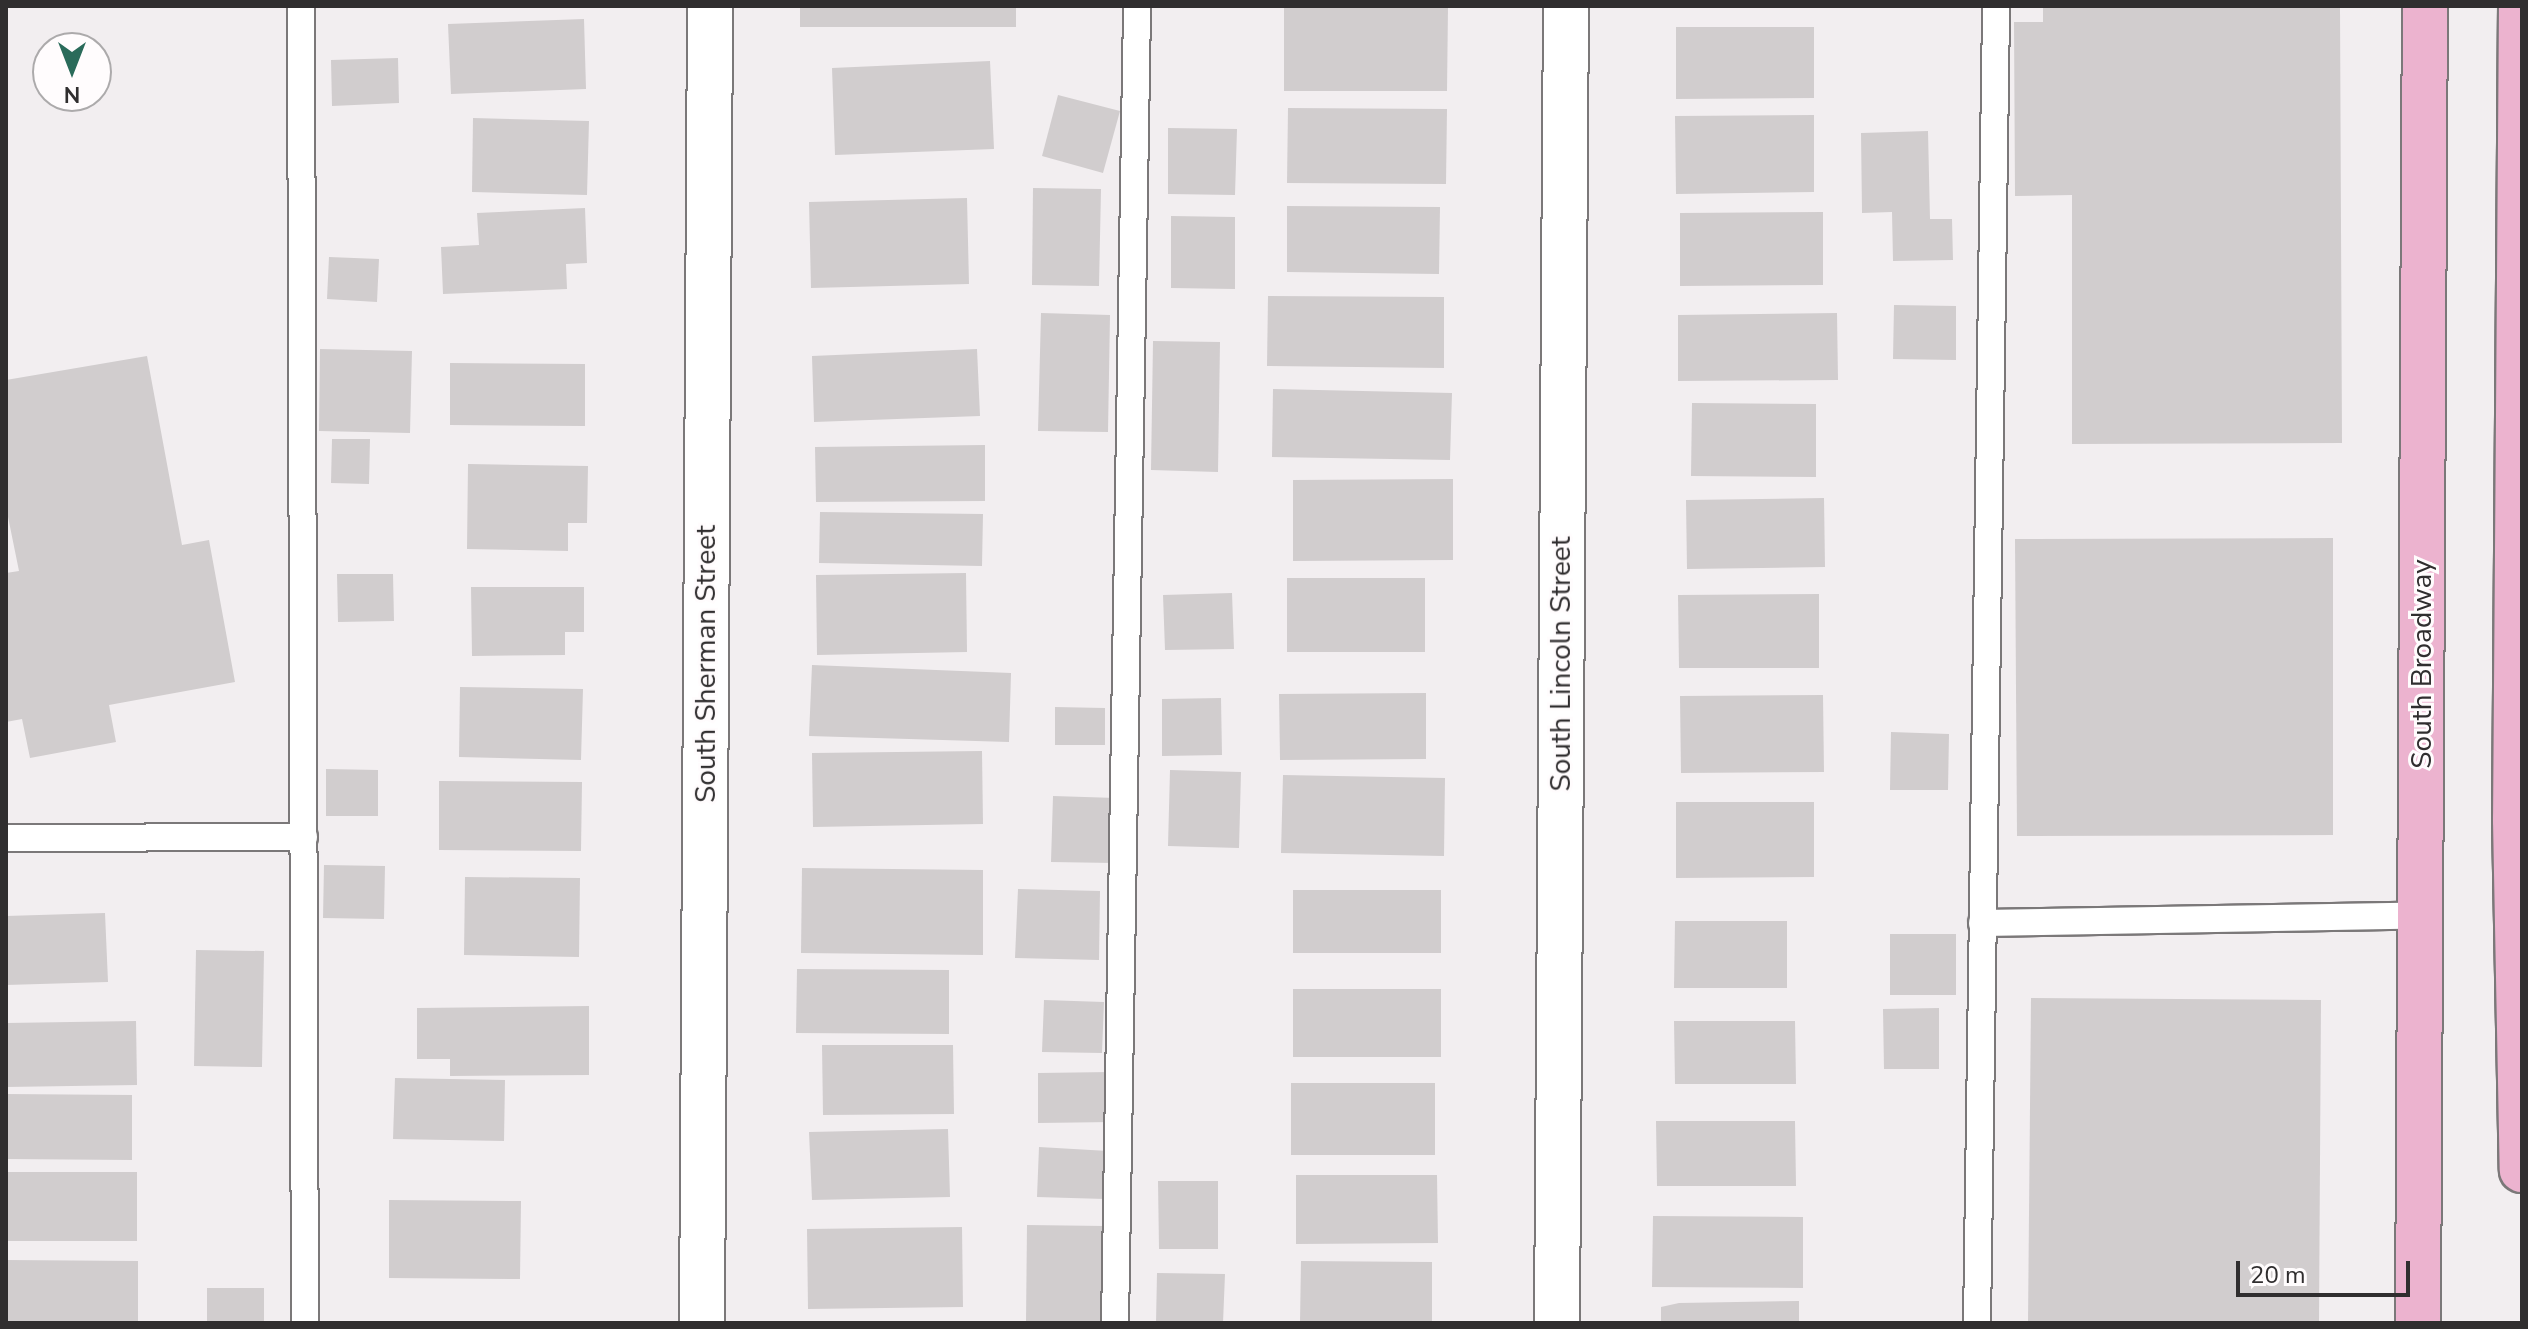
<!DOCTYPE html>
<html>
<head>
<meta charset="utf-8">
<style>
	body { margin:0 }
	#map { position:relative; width:2528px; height:1329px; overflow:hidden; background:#f2eef0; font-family:"Nunito Sans",sans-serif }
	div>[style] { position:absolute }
	.building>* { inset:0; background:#d1cdce }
	.roads { filter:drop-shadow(2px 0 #7b7879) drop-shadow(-2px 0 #7b7879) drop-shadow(0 2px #7b7879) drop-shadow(0 -2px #7b7879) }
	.lane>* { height:26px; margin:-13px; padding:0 13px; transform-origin:13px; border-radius:13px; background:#fff }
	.street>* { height:44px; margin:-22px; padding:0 22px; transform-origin:22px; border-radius:22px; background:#fff }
	.primary>* { height:44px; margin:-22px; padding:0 22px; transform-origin:22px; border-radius:22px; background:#ecb3cf }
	span { translate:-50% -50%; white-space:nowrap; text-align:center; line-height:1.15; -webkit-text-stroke:6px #fffcfd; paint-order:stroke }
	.street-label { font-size:28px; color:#302e2f }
	.frame { position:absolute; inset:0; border:8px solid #302e2f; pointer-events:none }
	.north { position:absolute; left:32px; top:32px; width:80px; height:80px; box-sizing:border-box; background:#fffcfd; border:2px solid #acaaab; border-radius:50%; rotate:180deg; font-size:22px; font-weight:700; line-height:32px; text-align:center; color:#302e2f }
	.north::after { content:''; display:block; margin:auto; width:28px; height:36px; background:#2a6b5a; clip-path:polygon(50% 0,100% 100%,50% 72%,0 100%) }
	.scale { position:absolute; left:2236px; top:1261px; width:174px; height:36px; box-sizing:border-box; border:4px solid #302e2f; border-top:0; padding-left:10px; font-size:24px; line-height:28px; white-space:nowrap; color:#302e2f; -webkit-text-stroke:6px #fffcfd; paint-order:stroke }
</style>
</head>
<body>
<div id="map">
	<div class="building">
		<div style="clip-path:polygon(800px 6px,1016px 6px,1016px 27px,800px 27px)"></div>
		<div style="clip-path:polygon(1284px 6px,1448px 7px,1447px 91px,1284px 91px)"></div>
		<div style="clip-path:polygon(2043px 6px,2340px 6px,2342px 443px,2072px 444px,2072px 195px,2015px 196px,2014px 22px,2043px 22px)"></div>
		<div style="clip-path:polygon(584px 19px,586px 89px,451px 94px,448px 24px)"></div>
		<div style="clip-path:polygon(1676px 27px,1814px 27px,1814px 98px,1676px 99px)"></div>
		<div style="clip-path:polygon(398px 58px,399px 103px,332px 106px,331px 60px)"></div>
		<div style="clip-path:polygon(990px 61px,994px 149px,835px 155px,832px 68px)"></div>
		<div style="clip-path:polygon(1058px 95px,1120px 111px,1103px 173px,1042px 156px)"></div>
		<div style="clip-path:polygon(1288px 108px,1447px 109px,1446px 184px,1287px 183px)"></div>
		<div style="clip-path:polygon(1814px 115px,1814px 192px,1676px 194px,1675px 116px)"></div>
		<div style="clip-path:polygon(473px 118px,589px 121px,587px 195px,472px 192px)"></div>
		<div style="clip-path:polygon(1168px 128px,1237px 129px,1235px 195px,1168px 194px)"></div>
		<div style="clip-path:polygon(1928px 131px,1930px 219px,1952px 219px,1953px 260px,1893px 261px,1892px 212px,1862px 213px,1861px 133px)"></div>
		<div style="clip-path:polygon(1033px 188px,1101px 189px,1099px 286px,1032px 285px)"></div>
		<div style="clip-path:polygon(967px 198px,969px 284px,811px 288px,809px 202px)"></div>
		<div style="clip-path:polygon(1287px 206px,1440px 207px,1439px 274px,1287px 272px)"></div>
		<div style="clip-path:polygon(585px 208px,587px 263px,566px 264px,567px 289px,443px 294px,441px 247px,479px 245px,477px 213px)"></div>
		<div style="clip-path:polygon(1823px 212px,1823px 285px,1680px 286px,1680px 213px)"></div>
		<div style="clip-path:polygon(1171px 216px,1235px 217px,1235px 289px,1171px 288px)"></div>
		<div style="clip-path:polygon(329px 257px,379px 259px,377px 302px,327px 299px)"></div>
		<div style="clip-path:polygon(1268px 296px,1444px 297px,1444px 368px,1267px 366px)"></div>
		<div style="clip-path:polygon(1894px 305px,1956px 306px,1956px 360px,1893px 359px)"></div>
		<div style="clip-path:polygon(1041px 313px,1110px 315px,1108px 432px,1038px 431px)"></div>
		<div style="clip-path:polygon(1837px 313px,1838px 380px,1678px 381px,1678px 315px)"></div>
		<div style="clip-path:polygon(1153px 341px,1220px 342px,1218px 472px,1151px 470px)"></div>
		<div style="clip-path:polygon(320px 349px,412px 351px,410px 433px,319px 431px)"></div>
		<div style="clip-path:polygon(977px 349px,980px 416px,814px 422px,812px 356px)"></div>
		<div style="clip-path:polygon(147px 356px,182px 545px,209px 540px,235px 682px,109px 705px,116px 742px,30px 758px,22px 719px,6px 722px,6px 573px,19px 571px,6px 507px,6px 380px)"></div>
		<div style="clip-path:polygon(450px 363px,585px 364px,585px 426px,450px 425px)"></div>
		<div style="clip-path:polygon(1273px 389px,1452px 393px,1450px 460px,1272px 457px)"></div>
		<div style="clip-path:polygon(1692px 403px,1816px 404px,1816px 477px,1691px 476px)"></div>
		<div style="clip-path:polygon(332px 439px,370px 439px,369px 484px,331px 483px)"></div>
		<div style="clip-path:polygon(985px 445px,985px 501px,816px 502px,815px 447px)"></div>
		<div style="clip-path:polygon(468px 464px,588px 466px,587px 523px,568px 523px,568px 551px,467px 549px)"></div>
		<div style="clip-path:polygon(1453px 479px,1453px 560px,1293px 561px,1293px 480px)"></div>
		<div style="clip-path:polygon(1824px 498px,1825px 567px,1687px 569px,1686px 500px)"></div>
		<div style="clip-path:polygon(820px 512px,983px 514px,982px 566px,819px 563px)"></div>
		<div style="clip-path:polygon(2333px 538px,2333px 835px,2017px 836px,2015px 539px)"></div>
		<div style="clip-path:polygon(966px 573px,967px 652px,817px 655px,816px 575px)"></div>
		<div style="clip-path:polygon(337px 574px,393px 574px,394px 621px,338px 622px)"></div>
		<div style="clip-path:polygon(1287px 578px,1425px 578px,1425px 652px,1287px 652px)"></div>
		<div style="clip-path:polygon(471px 587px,584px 587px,584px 632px,565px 632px,565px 655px,472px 656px)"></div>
		<div style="clip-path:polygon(1232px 593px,1234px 649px,1165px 650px,1163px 595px)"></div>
		<div style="clip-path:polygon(1819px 594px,1819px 668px,1679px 668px,1678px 595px)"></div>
		<div style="clip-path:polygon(812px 665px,1011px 673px,1009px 742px,809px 736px)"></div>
		<div style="clip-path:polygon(460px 687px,583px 689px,581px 760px,459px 757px)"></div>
		<div style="clip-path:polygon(1426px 693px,1426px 759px,1280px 760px,1279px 694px)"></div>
		<div style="clip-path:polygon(1823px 695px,1824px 772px,1681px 773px,1680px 696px)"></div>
		<div style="clip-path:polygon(1221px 698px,1222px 755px,1162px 756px,1162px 699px)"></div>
		<div style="clip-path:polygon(1055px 707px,1105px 708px,1105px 745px,1055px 745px)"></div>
		<div style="clip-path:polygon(1891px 732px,1949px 734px,1948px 790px,1890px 790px)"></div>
		<div style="clip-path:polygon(982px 751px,983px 824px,813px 827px,812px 753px)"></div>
		<div style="clip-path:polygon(326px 769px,378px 770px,378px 816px,326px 816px)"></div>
		<div style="clip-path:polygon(1170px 770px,1241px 772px,1239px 848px,1168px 846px)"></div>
		<div style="clip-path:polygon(1283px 775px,1445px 778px,1444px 856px,1281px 853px)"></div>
		<div style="clip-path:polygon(439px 781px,582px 782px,581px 851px,439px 850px)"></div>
		<div style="clip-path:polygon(1053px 796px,1116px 798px,1114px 863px,1051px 862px)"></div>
		<div style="clip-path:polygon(1676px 802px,1814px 802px,1814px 877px,1676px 878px)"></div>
		<div style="clip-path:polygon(324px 865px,385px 866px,384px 919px,323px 918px)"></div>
		<div style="clip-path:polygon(802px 868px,983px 870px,983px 955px,801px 953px)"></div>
		<div style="clip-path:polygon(465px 877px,580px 878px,579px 957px,464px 955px)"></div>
		<div style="clip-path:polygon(1018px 889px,1100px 891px,1099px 960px,1015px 958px)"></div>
		<div style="clip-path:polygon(1293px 890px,1441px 890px,1441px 953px,1293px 953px)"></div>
		<div style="clip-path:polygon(105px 913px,108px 982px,6px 985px,6px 916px)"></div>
		<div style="clip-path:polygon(1675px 921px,1787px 921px,1787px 988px,1674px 988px)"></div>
		<div style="clip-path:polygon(1890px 934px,1956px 934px,1956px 995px,1890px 995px)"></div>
		<div style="clip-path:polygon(196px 950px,264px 951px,262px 1067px,194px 1066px)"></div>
		<div style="clip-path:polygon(797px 969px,949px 970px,949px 1034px,796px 1033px)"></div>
		<div style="clip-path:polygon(1293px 989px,1441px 989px,1441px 1057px,1293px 1057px)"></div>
		<div style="clip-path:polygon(2031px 998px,2321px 1000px,2319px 1323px,2028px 1323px)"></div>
		<div style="clip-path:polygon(1044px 1000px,1104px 1002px,1102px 1053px,1042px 1052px)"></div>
		<div style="clip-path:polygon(589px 1006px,589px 1075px,450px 1076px,450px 1059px,417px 1059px,417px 1008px)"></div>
		<div style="clip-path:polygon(1939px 1008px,1939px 1069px,1884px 1069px,1883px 1009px)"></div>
		<div style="clip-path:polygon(136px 1021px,137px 1085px,6px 1087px,6px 1023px)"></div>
		<div style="clip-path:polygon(1674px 1021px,1795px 1021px,1796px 1084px,1675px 1084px)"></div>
		<div style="clip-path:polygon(822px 1045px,953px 1045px,954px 1114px,823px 1115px)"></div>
		<div style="clip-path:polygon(1111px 1072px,1113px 1122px,1038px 1123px,1038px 1073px)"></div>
		<div style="clip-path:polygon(395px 1078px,505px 1080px,504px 1141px,393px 1139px)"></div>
		<div style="clip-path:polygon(1291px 1083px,1435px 1083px,1435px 1155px,1291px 1155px)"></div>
		<div style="clip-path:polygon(6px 1094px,132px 1095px,132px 1160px,6px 1159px)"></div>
		<div style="clip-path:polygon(1656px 1121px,1795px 1121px,1796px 1186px,1657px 1186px)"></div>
		<div style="clip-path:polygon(948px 1129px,950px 1197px,812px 1200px,809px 1132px)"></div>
		<div style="clip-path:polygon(1039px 1147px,1108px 1151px,1105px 1199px,1037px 1197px)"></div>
		<div style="clip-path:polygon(6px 1172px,137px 1172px,137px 1241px,6px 1241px)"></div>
		<div style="clip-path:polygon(1296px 1175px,1437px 1175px,1438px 1243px,1296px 1244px)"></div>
		<div style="clip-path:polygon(1158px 1181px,1218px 1181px,1218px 1249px,1159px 1249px)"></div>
		<div style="clip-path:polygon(389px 1200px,521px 1201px,520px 1279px,389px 1278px)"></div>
		<div style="clip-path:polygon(1653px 1216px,1803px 1217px,1803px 1288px,1652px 1287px)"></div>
		<div style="clip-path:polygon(1027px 1225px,1105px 1226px,1104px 1322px,1026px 1321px)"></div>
		<div style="clip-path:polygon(962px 1227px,963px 1307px,808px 1309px,807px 1229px)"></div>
		<div style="clip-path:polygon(6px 1260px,138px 1261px,138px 1323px,6px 1323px)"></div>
		<div style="clip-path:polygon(1301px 1261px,1432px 1262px,1432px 1323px,1300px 1323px)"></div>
		<div style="clip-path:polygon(1157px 1273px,1225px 1274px,1223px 1323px,1156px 1323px)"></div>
		<div style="clip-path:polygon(207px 1288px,264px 1288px,264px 1323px,207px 1323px)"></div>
		<div style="clip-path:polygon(1799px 1301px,1799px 1323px,1661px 1323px,1661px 1307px,1679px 1303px)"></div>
	</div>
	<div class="roads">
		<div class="lane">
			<div style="left:301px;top:6px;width:1317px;rotate:89.83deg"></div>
			<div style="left:6px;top:838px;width:298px;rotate:-0.2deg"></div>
			<div style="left:1982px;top:923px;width:438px;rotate:-1deg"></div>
			<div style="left:1115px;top:1323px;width:1317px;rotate:-89.04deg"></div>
			<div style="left:1977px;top:1323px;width:1317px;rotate:-89.17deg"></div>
		</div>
		<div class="street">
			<div style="left:702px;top:1323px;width:1317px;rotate:-89.65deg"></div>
			<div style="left:1557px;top:1323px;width:1317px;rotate:-89.61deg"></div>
		</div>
		<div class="primary">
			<div style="left:2521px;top:6px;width:814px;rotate:90.42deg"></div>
			<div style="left:2515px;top:820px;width:350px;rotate:88.9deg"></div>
			<div style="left:2418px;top:1323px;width:1317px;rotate:-89.7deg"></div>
		</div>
	</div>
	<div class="street-label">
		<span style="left:706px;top:664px;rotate:-90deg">South Sherman Street</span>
		<span style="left:1561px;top:664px;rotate:-90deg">South Lincoln Street</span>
		<span style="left:2422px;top:664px;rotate:-90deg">South Broadway</span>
	</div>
	<div class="frame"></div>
	<div class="north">N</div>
	<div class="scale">20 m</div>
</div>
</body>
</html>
